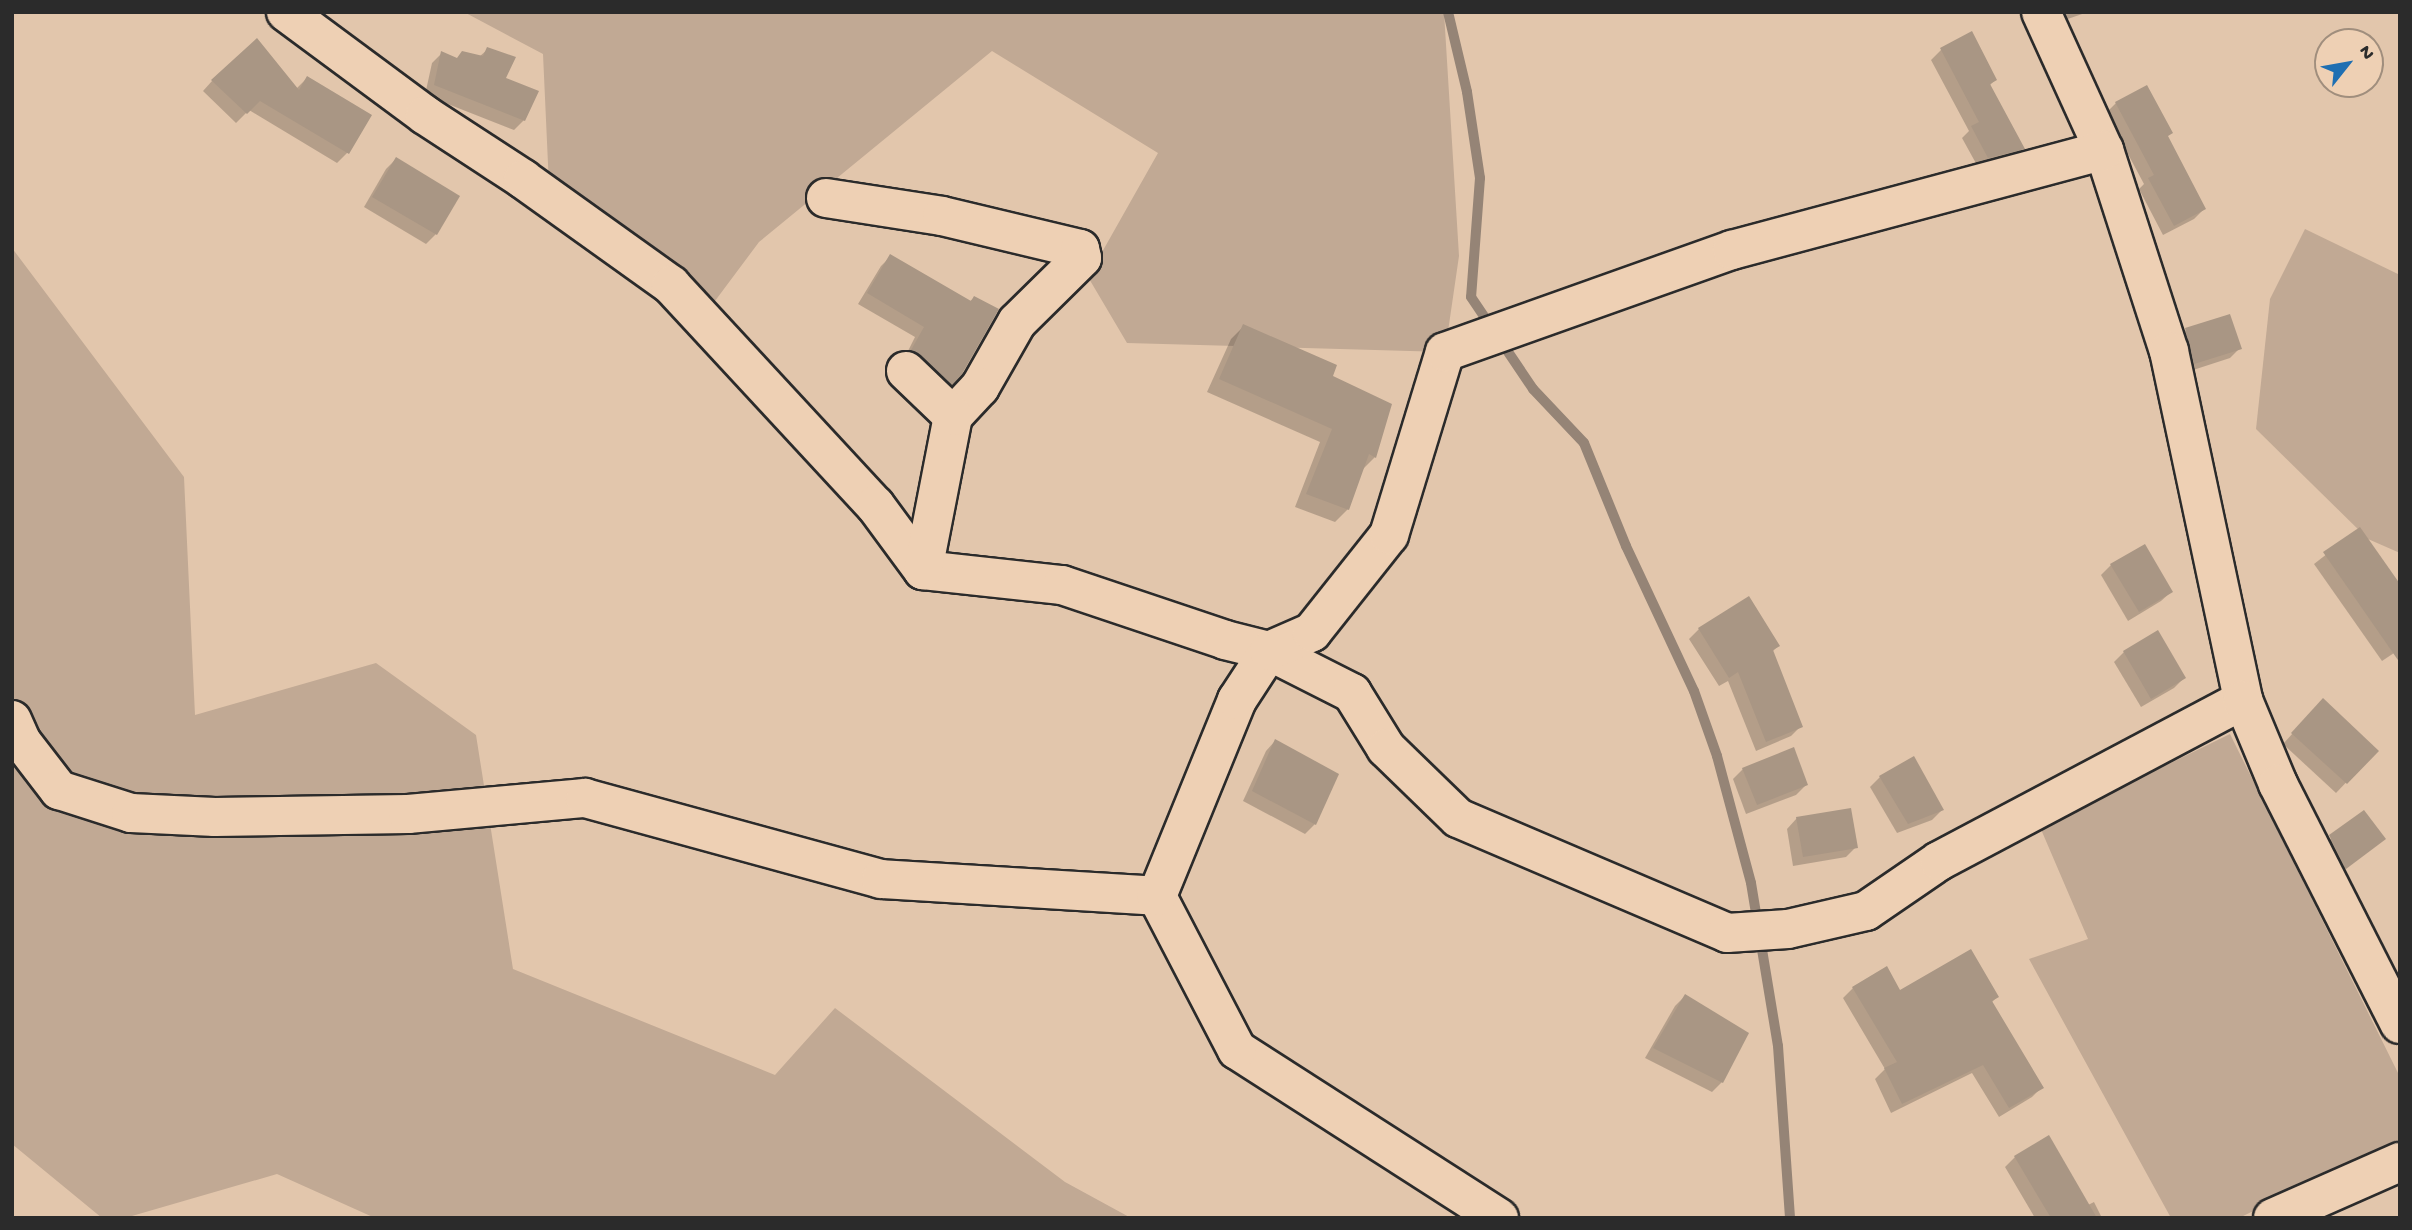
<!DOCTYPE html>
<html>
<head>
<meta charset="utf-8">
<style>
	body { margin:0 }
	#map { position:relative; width:2412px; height:1230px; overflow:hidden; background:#e2c6ac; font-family:"Gochi Hand",sans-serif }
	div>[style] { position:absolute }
	.green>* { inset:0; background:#c1a994 }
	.shadow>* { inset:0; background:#0003 }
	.stream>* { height:10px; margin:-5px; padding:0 5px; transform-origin:5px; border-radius:5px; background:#958476 }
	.building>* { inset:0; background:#a99684 }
	.roads { filter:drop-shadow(2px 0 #2b2b2b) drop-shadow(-2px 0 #2b2b2b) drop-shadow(0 2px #2b2b2b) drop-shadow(0 -2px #2b2b2b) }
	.minor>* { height:38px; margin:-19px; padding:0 19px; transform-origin:19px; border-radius:19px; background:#eed0b4 }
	span { translate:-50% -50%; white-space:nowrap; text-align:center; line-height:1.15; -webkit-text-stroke:6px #eed0b4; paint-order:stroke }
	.frame { position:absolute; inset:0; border:14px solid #2b2b2b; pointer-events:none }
	.north { position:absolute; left:2314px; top:28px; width:70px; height:70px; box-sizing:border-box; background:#eed0b4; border:2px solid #a08e7d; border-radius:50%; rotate:59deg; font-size:19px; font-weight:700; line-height:28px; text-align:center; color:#2b2b2b }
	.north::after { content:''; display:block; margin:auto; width:24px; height:32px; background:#1f6fb2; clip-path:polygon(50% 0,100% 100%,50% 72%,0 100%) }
</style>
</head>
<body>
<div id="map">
	<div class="green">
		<div style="clip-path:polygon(464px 12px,1444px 12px,1459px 256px,1445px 352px,1127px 343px,1088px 277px,1158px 153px,992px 51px,759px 242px,712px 305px,549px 186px,543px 54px)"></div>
		<div style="clip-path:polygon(2305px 229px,2400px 275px,2400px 553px,2368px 539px,2256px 429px,2270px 299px)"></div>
		<div style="clip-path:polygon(12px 248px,184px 477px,195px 715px,376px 663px,476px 735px,513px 969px,775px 1075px,835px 1008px,1065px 1182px,1131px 1218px,375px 1218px,277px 1174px,125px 1218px,102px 1218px,12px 1144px)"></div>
		<div style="clip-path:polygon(2230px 734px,2400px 1077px,2400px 1139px,2239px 1218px,2171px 1218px,2029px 959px,2088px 939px,2040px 827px)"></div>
	</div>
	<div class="shadow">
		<div style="clip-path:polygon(2049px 12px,2088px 12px,2056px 23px)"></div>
		<div style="clip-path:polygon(1971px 33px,1995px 80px,1989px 86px,2023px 148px,2013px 158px,1978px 167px,1962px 138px,1969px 131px,1931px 60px,1941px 50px)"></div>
		<div style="clip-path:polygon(488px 49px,524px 120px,514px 130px,425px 95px,432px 63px,442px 53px,456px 60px,479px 57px)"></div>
		<div style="clip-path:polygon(307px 78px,369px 115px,347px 153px,337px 163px,249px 110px,236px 123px,203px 91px,212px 81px,296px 89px)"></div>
		<div style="clip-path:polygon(2116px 103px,2166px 137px,2204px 209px,2194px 219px,2163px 235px,2139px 189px,2144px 184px,2106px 113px)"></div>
		<div style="clip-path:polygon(396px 159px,436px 234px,426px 244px,364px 207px,386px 169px)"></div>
		<div style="clip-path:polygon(891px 256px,969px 302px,974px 298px,961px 373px,941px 394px,903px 361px,915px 337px,858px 304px,881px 266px)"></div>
		<div style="clip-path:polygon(1244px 326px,1375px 457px,1361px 471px,1348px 509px,1335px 522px,1295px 507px,1320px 442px,1207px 392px,1231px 339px)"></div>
		<div style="clip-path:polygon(2186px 330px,2240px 348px,2230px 358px,2184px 373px,2176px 340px)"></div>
		<div style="clip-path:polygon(2359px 529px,2400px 649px,2382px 661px,2314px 564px)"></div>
		<div style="clip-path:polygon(2111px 565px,2171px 592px,2161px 601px,2128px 621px,2101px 575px)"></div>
		<div style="clip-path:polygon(1699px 629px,1778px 646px,1772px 652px,1801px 726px,1791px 736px,1756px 751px,1728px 681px,1719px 686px,1689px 639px)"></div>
		<div style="clip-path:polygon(2124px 652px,2184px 678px,2174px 688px,2141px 707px,2114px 662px)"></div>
		<div style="clip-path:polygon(2313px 711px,2376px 751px,2336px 793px,2283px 744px)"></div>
		<div style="clip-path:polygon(1275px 741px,1337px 775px,1315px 824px,1305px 834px,1243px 801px,1266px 751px)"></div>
		<div style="clip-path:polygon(1743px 769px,1806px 785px,1796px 795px,1746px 814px,1733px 779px)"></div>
		<div style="clip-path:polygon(1880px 777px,1942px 810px,1932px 820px,1897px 833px,1870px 787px)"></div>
		<div style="clip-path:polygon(2364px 812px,2383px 839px,2335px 877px,2320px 847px)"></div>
		<div style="clip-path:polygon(1797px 818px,1856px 847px,1846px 857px,1793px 866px,1787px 829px)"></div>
		<div style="clip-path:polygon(1853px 988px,1997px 997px,1991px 1003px,2042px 1087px,2032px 1097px,1999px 1117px,1972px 1073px,1891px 1113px,1875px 1079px,1885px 1069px,1843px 998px)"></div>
		<div style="clip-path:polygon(1685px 996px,1747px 1034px,1722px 1082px,1712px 1092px,1645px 1058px,1675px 1006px)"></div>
		<div style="clip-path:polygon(2015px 1157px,2088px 1205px,2094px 1202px,2102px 1218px,2035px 1218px,2005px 1167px)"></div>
	</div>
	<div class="stream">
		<div style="left:1448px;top:12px;width:82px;rotate:76.6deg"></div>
		<div style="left:1467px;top:92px;width:87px;rotate:81.4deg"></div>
		<div style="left:1480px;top:178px;width:119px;rotate:94.3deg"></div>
		<div style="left:1471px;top:297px;width:111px;rotate:56deg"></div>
		<div style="left:1533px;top:389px;width:74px;rotate:46.6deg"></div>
		<div style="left:1584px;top:443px;width:111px;rotate:67.8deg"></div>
		<div style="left:1626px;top:546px;width:160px;rotate:64.9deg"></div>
		<div style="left:1694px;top:691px;width:69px;rotate:70.5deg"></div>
		<div style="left:1717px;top:756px;width:131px;rotate:75deg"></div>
		<div style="left:1751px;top:883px;width:165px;rotate:80.6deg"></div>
		<div style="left:1778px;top:1046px;width:172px;rotate:86deg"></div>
	</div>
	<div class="building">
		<div style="clip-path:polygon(1972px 31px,1997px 80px,1990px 84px,2025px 149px,1988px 158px,1971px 126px,1979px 122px,1940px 48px)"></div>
		<div style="clip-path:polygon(257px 38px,299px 90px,307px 76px,372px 115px,349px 154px,260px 101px,247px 114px,211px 80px)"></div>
		<div style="clip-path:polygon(487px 47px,516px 57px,506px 78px,539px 91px,525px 121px,434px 85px,441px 51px,457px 58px,462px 51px,483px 56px)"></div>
		<div style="clip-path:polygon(2147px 85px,2173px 133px,2168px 136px,2206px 209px,2174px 226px,2148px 178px,2154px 175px,2115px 102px)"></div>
		<div style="clip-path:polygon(396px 157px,460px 196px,437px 235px,372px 197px)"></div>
		<div style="clip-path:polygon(890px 254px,971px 301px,974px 296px,999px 309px,962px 374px,952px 385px,911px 350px,924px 327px,867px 293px)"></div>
		<div style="clip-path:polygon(2230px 314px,2242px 349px,2194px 364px,2185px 328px)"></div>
		<div style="clip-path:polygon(1243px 324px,1337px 365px,1333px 376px,1392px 404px,1376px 458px,1369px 454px,1349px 510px,1306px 494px,1332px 429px,1219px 379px)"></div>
		<div style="clip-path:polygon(2360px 527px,2400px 584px,2400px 663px,2323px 552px)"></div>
		<div style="clip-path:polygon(2145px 544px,2173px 592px,2139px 612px,2110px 564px)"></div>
		<div style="clip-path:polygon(1749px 596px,1780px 646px,1773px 650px,1803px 727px,1766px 742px,1738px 672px,1729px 678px,1698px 628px)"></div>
		<div style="clip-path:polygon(2158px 630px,2186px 678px,2151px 699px,2123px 651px)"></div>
		<div style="clip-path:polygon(2323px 698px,2379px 751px,2347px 784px,2291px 733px)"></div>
		<div style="clip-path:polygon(1275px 739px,1339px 774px,1316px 825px,1252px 791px)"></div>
		<div style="clip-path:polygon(1794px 747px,1808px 785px,1757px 805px,1742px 768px)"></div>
		<div style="clip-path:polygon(1914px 756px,1944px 810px,1908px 824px,1879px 776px)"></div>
		<div style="clip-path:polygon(1851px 808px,1858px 848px,1803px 857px,1796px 817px)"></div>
		<div style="clip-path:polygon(2364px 810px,2386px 839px,2346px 869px,2329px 835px)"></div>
		<div style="clip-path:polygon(1971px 949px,1999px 997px,1992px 1001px,2044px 1088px,2009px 1108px,1983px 1065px,1902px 1104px,1884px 1068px,1897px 1062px,1852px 987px,1887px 966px,1900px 990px)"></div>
		<div style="clip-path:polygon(1685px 994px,1749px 1033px,1723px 1083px,1653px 1048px)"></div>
		<div style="clip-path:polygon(2049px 1135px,2097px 1218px,2051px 1218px,2014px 1156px)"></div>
	</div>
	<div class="roads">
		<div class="minor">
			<div style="left:286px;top:12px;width:173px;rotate:36.5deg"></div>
			<div style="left:425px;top:115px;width:117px;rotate:33.1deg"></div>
			<div style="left:523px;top:179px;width:182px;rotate:35.6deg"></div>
			<div style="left:671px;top:285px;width:300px;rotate:47.2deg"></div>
			<div style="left:875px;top:505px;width:81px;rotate:53.6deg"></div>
			<div style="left:923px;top:570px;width:140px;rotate:6.2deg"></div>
			<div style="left:1062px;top:585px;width:172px;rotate:18.6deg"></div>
			<div style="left:1225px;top:640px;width:45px;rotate:14deg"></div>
			<div style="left:1269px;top:651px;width:93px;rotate:26.8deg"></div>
			<div style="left:1352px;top:693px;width:65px;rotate:58.3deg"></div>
			<div style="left:1386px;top:748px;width:100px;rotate:44.2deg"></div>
			<div style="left:1458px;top:818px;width:293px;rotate:23.1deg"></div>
			<div style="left:1727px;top:933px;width:61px;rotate:-3.8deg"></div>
			<div style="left:1788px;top:929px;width:80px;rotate:-13deg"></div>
			<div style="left:1866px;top:911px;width:88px;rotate:-34.4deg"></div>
			<div style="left:1939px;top:861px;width:344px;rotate:-27.9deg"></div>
			<div style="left:2041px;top:12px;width:152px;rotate:65.5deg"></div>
			<div style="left:2104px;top:150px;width:211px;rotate:72.1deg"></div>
			<div style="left:2169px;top:351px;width:357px;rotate:78deg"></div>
			<div style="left:2243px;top:700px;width:91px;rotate:67.4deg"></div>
			<div style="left:2278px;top:784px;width:269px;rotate:63.1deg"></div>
			<div style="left:826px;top:198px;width:117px;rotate:8.8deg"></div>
			<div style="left:942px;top:216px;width:142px;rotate:13.4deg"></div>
			<div style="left:1080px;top:249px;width:9px;rotate:77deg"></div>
			<div style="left:1082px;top:258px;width:91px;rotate:135.4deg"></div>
			<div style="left:1017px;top:322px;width:75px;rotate:119.6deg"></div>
			<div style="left:980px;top:387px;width:40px;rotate:133deg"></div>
			<div style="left:953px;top:416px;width:157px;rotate:101deg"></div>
			<div style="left:906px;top:371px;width:65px;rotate:43.8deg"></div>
			<div style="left:12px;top:720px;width:24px;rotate:66deg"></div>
			<div style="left:22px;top:742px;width:61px;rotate:52.4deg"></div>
			<div style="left:59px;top:790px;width:76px;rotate:17.7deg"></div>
			<div style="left:131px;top:813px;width:84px;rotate:2.7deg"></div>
			<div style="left:215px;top:817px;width:193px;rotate:-0.9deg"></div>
			<div style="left:408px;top:814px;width:178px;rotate:-5.2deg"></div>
			<div style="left:585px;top:798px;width:307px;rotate:15.3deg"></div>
			<div style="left:881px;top:879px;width:277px;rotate:3.5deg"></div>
			<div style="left:1499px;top:1218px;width:311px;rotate:-147.3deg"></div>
			<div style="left:1237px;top:1050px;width:174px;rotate:-117.5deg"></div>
			<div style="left:1157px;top:896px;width:212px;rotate:-67.8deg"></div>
			<div style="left:1237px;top:700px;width:59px;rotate:-56.9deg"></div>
			<div style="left:1269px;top:651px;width:47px;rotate:-23.8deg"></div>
			<div style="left:1312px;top:632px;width:124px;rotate:-51.6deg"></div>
			<div style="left:1389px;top:535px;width:191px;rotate:-73deg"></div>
			<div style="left:1445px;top:352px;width:305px;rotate:-19.6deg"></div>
			<div style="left:1732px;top:250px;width:385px;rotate:-15deg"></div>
			<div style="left:2273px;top:1218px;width:139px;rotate:-23.8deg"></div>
		</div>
	</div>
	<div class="frame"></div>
	<div class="north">N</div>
</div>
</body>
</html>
